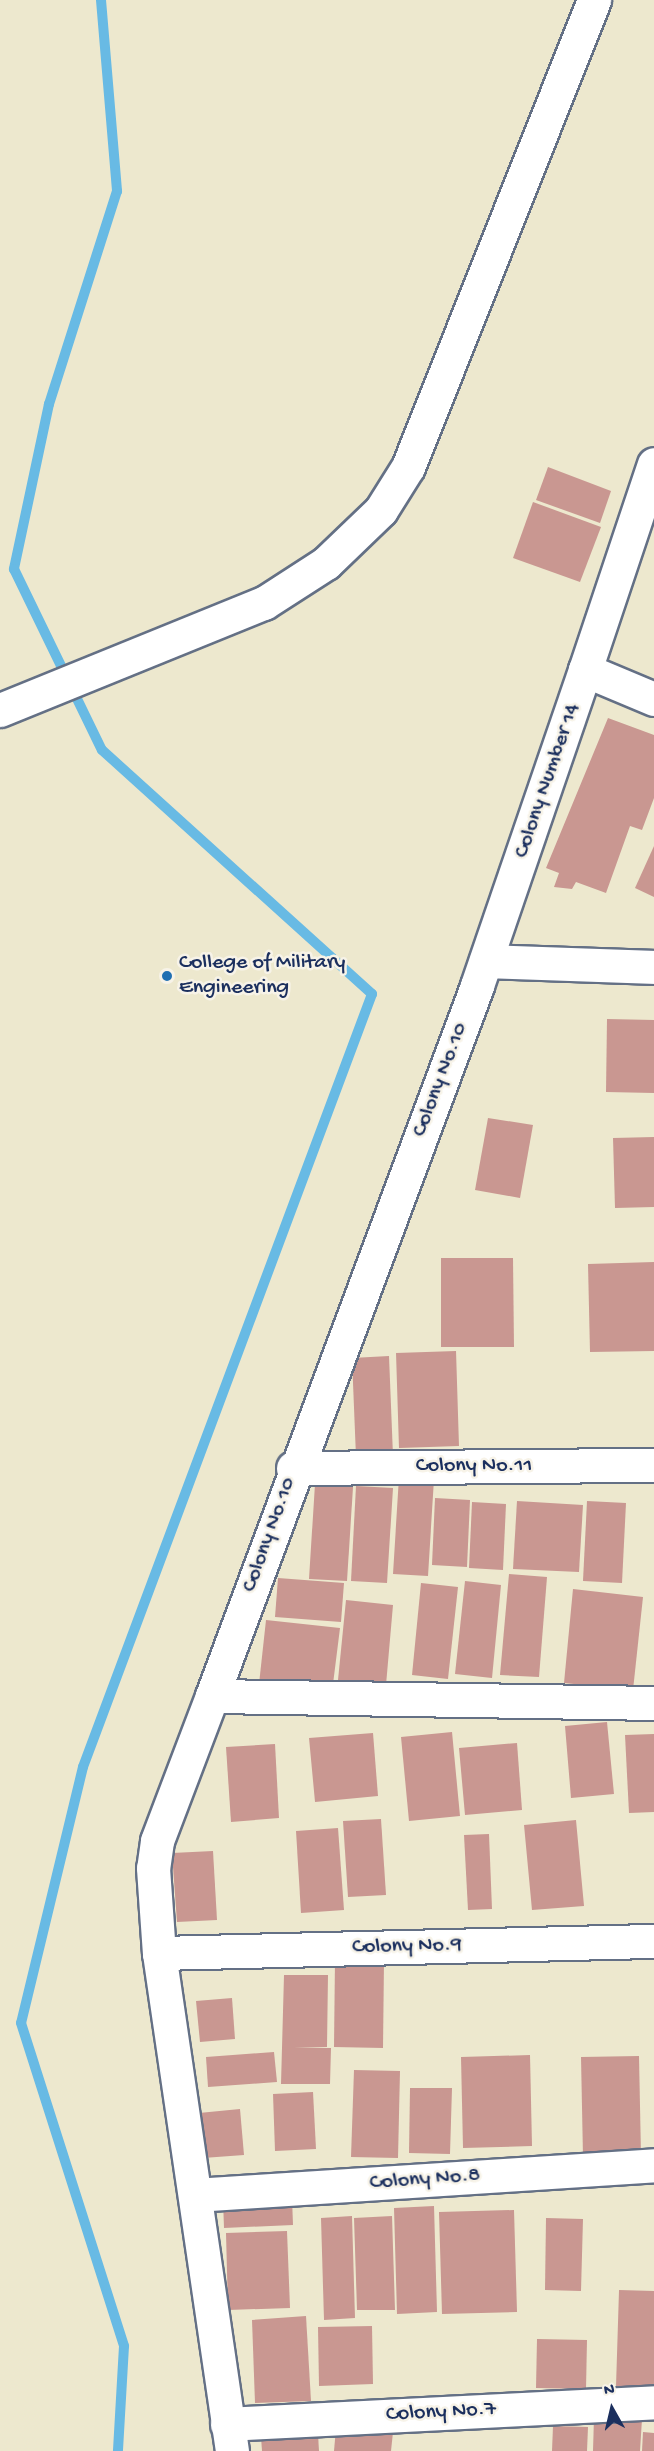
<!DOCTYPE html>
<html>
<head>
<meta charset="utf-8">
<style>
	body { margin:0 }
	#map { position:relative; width:654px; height:2451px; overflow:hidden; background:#ede8ce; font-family:"Gochi Hand",sans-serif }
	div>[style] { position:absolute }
	.stream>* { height:10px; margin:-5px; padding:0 5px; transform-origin:5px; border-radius:5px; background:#68bae4 }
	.building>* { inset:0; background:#c99791 }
	.roads { filter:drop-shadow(2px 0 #647085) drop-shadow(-2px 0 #647085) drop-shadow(0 2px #647085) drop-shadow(0 -2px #647085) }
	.minor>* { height:33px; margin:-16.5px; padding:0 16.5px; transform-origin:16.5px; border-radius:16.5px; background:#fff }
	.dots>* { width:16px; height:16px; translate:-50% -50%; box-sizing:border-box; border:3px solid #f7f3e8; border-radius:50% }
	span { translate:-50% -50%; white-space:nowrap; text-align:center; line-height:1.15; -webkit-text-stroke:5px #f7f3e8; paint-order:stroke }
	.street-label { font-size:22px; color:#1b2f5e }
	.poi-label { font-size:22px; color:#1b2f5e }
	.left { translate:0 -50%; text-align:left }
	.north { position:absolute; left:582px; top:2379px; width:60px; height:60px; -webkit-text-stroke:4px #f7f3e8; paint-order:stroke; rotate:352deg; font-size:16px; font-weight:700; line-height:24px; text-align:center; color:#1b2f5e }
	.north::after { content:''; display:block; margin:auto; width:21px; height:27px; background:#1b2f5e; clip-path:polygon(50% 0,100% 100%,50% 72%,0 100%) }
</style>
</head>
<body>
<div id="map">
	<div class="stream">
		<div style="left:101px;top:0;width:192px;rotate:85.2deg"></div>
		<div style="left:117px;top:191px;width:224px;rotate:107.7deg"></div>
		<div style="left:49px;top:404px;width:169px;rotate:102deg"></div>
		<div style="left:14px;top:569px;width:201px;rotate:64.1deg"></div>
		<div style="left:102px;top:750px;width:364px;rotate:42.1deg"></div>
		<div style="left:372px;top:994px;width:825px;rotate:110.5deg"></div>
		<div style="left:83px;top:1767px;width:263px;rotate:103.6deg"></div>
		<div style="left:21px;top:2023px;width:339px;rotate:72.3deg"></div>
		<div style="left:124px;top:2346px;width:105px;rotate:93.3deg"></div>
	</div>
	<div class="building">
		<div style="clip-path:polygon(548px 467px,611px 491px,600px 523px,536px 500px)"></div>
		<div style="clip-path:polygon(533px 502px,601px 527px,580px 582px,513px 558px)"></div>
		<div style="clip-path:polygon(608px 718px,654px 735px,654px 798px,642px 830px,630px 826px,606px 893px,576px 882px,572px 889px,554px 887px,559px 873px,546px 868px)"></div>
		<div style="clip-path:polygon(654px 846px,654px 897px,635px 888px)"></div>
		<div style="clip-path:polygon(607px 1019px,654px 1020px,654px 1093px,606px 1092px)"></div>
		<div style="clip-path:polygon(488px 1118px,533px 1125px,520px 1198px,475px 1190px)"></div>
		<div style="clip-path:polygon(654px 1137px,654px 1207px,615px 1208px,613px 1138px)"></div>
		<div style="clip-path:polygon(441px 1258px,513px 1258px,514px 1347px,441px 1347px)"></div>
		<div style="clip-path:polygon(654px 1262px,654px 1351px,590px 1352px,588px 1264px)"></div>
		<div style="clip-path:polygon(456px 1351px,459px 1446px,399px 1448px,396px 1353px)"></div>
		<div style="clip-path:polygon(389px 1356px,393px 1456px,356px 1457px,352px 1358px)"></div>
		<div style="clip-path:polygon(399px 1477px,434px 1479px,428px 1576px,393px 1574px)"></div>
		<div style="clip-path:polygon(315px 1484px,353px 1487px,347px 1581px,309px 1579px)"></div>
		<div style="clip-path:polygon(356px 1486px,393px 1488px,387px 1583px,351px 1581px)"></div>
		<div style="clip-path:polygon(435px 1498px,470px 1500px,467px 1567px,432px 1565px)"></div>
		<div style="clip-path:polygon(517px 1501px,583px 1505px,579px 1572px,513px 1569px)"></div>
		<div style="clip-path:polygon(587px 1501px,626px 1503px,622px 1583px,583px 1581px)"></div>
		<div style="clip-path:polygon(472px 1502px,506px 1504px,503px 1570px,469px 1568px)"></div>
		<div style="clip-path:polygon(509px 1574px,547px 1577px,539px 1677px,500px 1675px)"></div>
		<div style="clip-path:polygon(278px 1578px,344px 1583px,341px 1622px,275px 1617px)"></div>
		<div style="clip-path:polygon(465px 1581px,501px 1585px,492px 1678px,455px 1674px)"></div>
		<div style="clip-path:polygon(421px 1583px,458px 1587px,448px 1679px,412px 1675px)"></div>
		<div style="clip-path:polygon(573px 1589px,643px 1597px,633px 1690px,564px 1683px)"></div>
		<div style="clip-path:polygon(346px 1600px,393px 1605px,386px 1685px,338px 1680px)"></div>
		<div style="clip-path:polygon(266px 1620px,340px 1628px,332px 1692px,259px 1684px)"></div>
		<div style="clip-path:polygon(607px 1722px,614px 1794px,571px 1798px,565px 1726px)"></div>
		<div style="clip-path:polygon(452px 1732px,460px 1816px,409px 1821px,401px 1737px)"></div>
		<div style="clip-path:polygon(373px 1733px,378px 1796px,315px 1802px,309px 1738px)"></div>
		<div style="clip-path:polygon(654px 1734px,654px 1812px,629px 1813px,625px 1735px)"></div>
		<div style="clip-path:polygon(517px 1743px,522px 1810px,465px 1815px,459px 1748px)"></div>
		<div style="clip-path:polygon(275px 1744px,279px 1818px,231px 1822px,226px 1747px)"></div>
		<div style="clip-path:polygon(381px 1819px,386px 1895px,348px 1897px,343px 1821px)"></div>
		<div style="clip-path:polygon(576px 1820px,584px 1906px,532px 1910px,524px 1825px)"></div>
		<div style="clip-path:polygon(338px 1828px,344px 1910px,301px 1913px,296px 1831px)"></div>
		<div style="clip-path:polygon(489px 1834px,492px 1909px,468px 1910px,464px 1835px)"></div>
		<div style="clip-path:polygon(213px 1851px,217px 1920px,177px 1922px,172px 1853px)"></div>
		<div style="clip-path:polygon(335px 1960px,384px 1961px,383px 2048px,334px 2047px)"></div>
		<div style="clip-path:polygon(284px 1975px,328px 1975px,327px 2047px,294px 2048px,331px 2048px,330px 2084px,281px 2084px)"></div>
		<div style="clip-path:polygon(232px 1998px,235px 2039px,200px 2042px,196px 2001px)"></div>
		<div style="clip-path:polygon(274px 2052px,277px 2082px,208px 2087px,206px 2057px)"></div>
		<div style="clip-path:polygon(530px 2055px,532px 2146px,463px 2148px,461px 2057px)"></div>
		<div style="clip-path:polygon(639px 2056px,641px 2156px,583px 2157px,581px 2057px)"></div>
		<div style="clip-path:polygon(354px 2070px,400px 2071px,398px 2158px,351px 2157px)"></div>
		<div style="clip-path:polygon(410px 2088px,452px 2088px,450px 2154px,409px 2153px)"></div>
		<div style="clip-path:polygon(313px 2092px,316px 2149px,275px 2151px,273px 2094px)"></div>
		<div style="clip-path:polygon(240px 2109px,244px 2155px,203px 2158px,199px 2113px)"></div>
		<div style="clip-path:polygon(292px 2198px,293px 2225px,224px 2228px,223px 2200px)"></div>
		<div style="clip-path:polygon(434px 2206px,437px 2312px,397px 2314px,394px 2208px)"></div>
		<div style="clip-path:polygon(514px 2210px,517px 2312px,442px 2314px,439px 2212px)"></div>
		<div style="clip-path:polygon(352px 2216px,355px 2318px,324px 2320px,321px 2218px)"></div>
		<div style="clip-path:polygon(392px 2216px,395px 2310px,357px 2310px,354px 2218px)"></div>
		<div style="clip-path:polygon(546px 2218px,583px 2219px,581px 2291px,545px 2290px)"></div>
		<div style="clip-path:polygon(287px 2231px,290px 2308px,228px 2310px,226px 2233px)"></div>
		<div style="clip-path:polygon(619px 2290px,654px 2291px,654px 2387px,616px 2386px)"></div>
		<div style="clip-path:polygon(306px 2316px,311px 2401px,255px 2403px,252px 2320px)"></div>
		<div style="clip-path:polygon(372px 2326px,373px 2384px,319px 2386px,318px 2327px)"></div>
		<div style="clip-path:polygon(537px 2339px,587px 2340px,586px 2389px,536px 2388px)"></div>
		<div style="clip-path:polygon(594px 2417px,642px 2419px,640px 2451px,593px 2451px)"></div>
		<div style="clip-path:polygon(553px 2426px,588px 2427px,587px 2451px,552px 2451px)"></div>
		<div style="clip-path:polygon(336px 2428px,393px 2432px,391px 2451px,334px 2451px)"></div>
		<div style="clip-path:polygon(643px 2432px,654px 2433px,654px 2451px,642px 2451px)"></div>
		<div style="clip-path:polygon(318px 2434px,319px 2451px,262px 2451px,261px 2437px)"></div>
	</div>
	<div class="roads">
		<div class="minor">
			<div style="left:585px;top:670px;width:217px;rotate:-71.5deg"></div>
			<div style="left:654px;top:699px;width:75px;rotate:-157.2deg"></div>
			<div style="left:585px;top:670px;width:334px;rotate:108.9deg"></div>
			<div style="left:477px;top:986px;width:758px;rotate:110.47deg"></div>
			<div style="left:212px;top:1696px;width:442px;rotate:0.9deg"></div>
			<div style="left:0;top:710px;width:285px;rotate:-22.1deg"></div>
			<div style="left:264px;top:603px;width:74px;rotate:-32.8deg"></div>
			<div style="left:326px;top:563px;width:76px;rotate:-43.9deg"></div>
			<div style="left:381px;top:510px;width:51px;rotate:-57.9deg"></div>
			<div style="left:408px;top:467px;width:503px;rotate:-68.28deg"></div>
			<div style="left:486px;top:961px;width:168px;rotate:2deg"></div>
			<div style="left:293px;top:1468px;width:361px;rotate:-0.5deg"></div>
			<div style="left:212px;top:1696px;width:155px;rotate:110.8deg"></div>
			<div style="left:157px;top:1841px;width:27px;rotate:98deg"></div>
			<div style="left:153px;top:1868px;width:85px;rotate:86deg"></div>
			<div style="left:159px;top:1953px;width:503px;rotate:81.66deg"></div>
			<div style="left:159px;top:1953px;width:495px;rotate:-1.4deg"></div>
			<div style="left:195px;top:2195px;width:460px;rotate:-3.7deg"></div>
			<div style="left:227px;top:2424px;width:428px;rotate:-2.9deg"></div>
		</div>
	</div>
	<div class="dots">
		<div style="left:167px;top:976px;background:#1f6fb2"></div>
	</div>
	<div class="street-label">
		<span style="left:548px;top:781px;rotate:-71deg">Colony Number 14</span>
		<span style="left:441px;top:1080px;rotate:-69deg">Colony No.10</span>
		<span style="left:474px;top:1467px">Colony No.11</span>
		<span style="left:270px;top:1535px;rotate:-70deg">Colony No.10</span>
		<span style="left:407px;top:1947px;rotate:-1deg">Colony No.9</span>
		<span style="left:425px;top:2180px;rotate:-4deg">Colony No.8</span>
		<span style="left:441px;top:2413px;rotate:-3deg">Colony No.7</span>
	</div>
	<div class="poi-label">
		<span class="left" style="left:179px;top:976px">College of Military<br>Engineering</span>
	</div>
	<div class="north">N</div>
</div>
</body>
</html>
